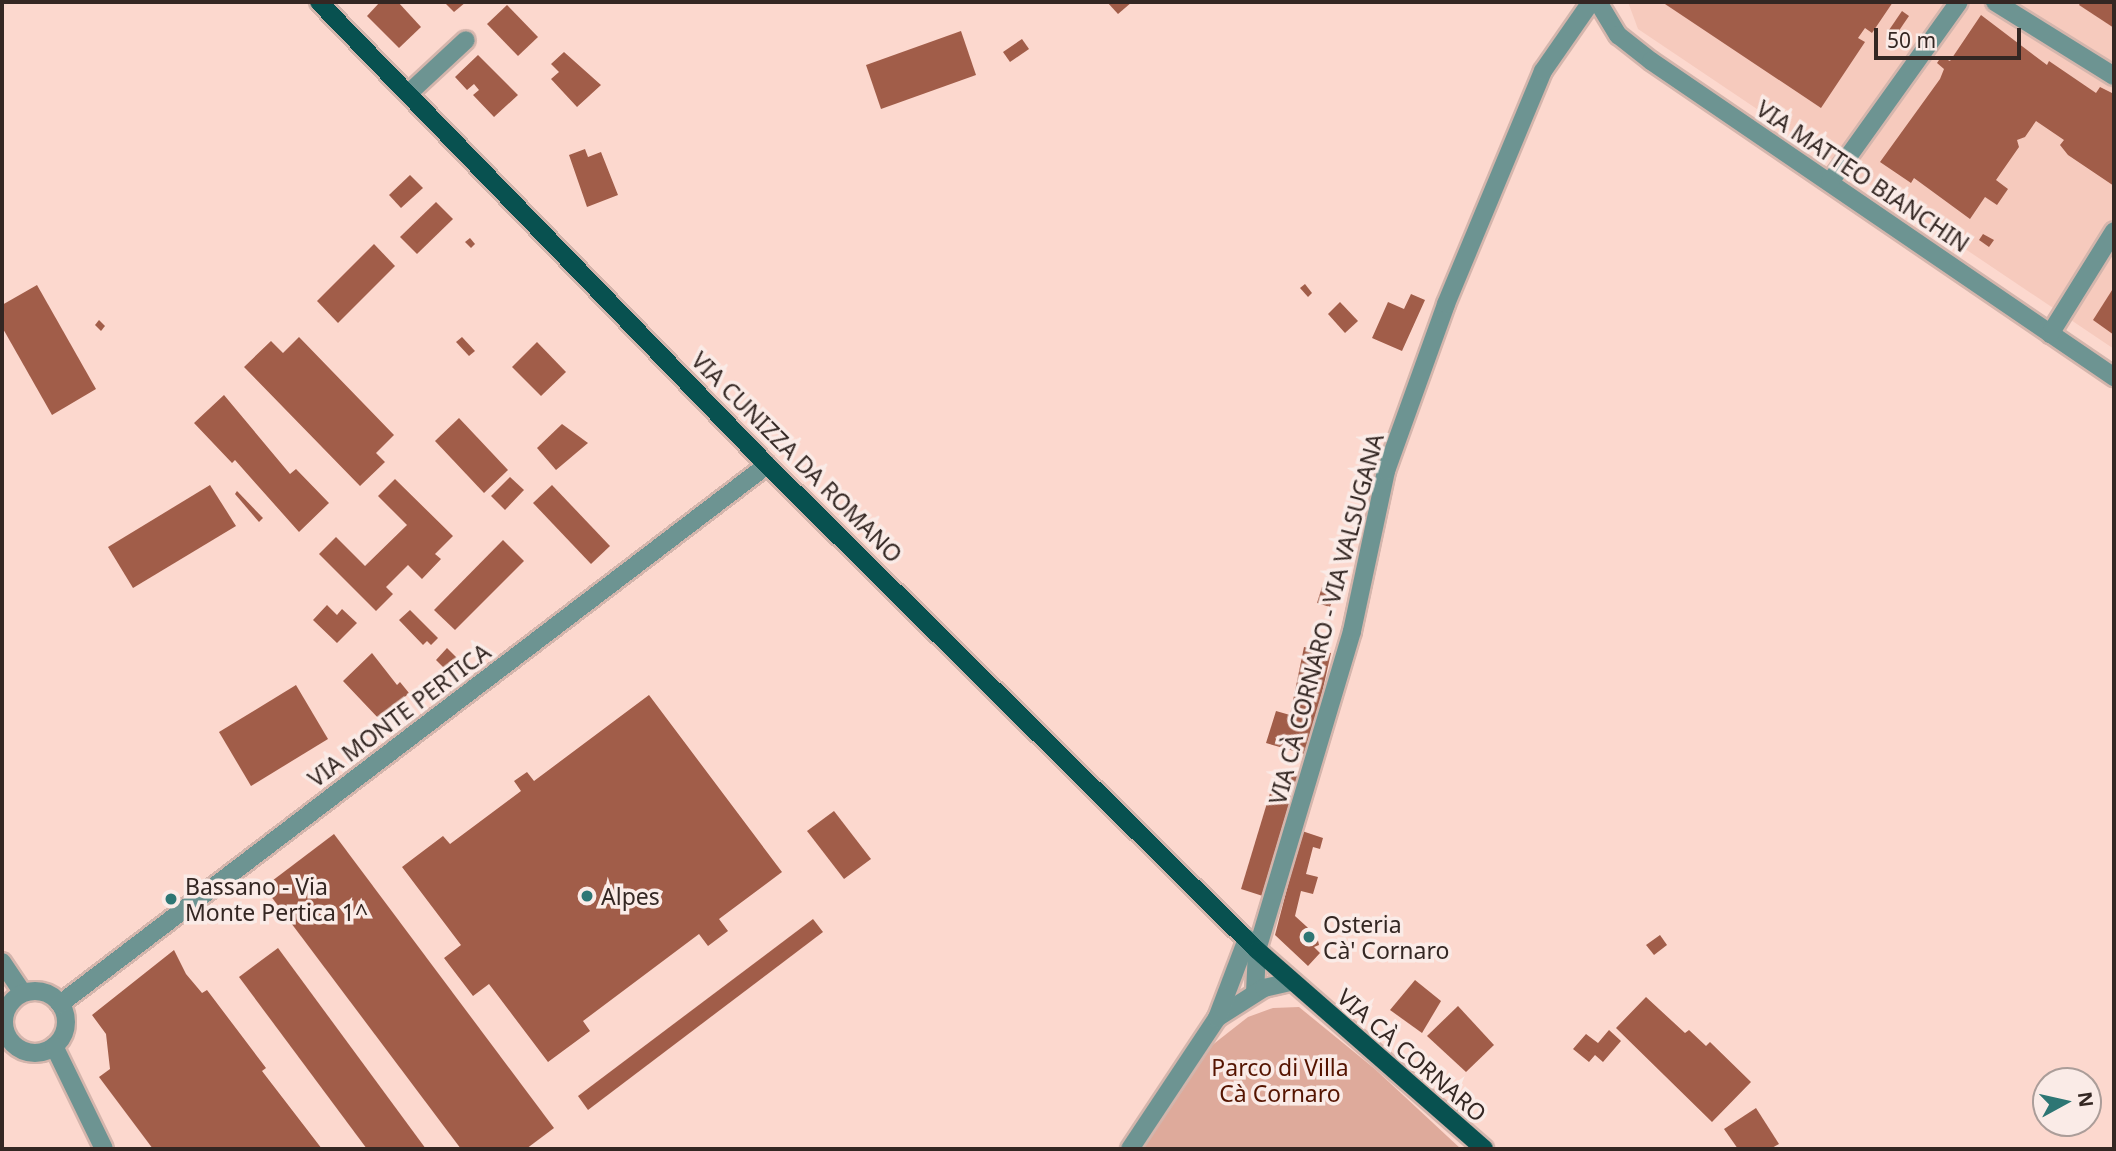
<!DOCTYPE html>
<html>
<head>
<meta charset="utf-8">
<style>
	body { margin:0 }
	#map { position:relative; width:2116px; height:1151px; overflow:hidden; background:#fcd8ce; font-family:"Noto Sans",sans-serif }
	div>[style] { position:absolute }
	.built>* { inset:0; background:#f6cabd }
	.green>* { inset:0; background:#deaa9b }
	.building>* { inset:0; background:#a15d49 }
	.roads { filter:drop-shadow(2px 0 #d4b5ac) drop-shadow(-2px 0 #d4b5ac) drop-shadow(0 2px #d4b5ac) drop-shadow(0 -2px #d4b5ac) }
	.minor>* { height:18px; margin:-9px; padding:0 9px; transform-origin:9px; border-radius:9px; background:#6d9492 }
	.minor>.ring { margin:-9px; padding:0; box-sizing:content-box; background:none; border:18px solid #6d9492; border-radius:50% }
	.major>* { height:18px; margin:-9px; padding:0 9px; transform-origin:9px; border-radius:9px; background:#085150 }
	.dots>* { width:19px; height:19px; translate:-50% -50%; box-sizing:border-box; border:4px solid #faebe7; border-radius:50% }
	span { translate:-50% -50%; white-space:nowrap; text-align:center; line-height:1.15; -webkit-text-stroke:7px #faebe7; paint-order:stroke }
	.street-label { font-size:23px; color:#342723 }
	.poi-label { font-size:23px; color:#342723 }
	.left { translate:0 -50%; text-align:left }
	.park-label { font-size:23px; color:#551400 }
	.frame { position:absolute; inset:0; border:4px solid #342723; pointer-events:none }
	.north { position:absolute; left:2032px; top:1067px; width:70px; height:70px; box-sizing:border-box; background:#faebe7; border:2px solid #ab9d99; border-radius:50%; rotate:82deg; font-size:19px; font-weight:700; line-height:28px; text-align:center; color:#342723 }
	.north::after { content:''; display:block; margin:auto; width:24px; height:32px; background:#2d7674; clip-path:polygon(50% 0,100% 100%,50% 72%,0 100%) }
	.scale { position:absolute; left:1874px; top:28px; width:147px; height:32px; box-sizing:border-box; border:4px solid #342723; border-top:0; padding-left:9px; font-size:21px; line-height:24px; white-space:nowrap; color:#342723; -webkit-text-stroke:5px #faebe7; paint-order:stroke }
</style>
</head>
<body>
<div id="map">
	<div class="built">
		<div style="clip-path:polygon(1628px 2px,2114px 2px,2114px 349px,1638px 29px)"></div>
	</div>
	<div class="green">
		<div style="clip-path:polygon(1299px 1007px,1375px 1069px,1461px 1149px,1143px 1149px,1211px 1046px,1248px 1017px,1273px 1008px)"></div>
	</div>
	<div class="building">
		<div style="clip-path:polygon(380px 2px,398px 2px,421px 27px,399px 48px,367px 16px)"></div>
		<div style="clip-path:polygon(444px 2px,466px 2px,454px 12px)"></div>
		<div style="clip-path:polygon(1107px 2px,1132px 2px,1118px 14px)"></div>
		<div style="clip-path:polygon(1662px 2px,1893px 2px,1872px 33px,1865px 28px,1858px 38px,1865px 42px,1821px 108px)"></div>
		<div style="clip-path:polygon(2081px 2px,2114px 2px,2114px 28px,2079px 5px)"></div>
		<div style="clip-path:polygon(507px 5px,538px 37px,518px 56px,487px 24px)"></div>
		<div style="clip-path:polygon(1902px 11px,1909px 16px,1896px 35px,1889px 30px)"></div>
		<div style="clip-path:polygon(1981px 15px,2047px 65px,2049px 61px,2096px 93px,2100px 87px,2114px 94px,2114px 186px,2068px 155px,2060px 145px,2064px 140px,2036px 121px,2025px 137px,2017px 140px,2019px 147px,1996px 180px,2008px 189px,1997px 205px,1985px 197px,1970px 219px,1914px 178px,1911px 183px,1880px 162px,1940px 79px,1944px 69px,1937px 63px,1941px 57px,1950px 61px)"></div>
		<div style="clip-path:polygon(961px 31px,976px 75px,881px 109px,866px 65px)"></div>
		<div style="clip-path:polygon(1022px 39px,1029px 49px,1010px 62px,1003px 52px)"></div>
		<div style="clip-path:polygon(564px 52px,601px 85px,577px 107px,551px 79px,559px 72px,551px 64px)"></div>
		<div style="clip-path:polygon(478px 55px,518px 95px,494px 117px,473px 95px,479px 90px,474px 84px,467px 90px,455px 77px)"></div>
		<div style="clip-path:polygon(585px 149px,588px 157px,601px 152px,618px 195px,587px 207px,569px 155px)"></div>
		<div style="clip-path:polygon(410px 175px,423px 188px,401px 208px,389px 195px)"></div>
		<div style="clip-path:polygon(436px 202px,453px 219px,417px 254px,400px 237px)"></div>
		<div style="clip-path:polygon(1983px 234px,1994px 240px,1989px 247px,1979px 240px)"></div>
		<div style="clip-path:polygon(470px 238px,475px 244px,471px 248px,465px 242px)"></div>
		<div style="clip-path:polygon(374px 244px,395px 266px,338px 323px,317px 301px)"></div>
		<div style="clip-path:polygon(1305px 284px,1312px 293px,1308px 297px,1300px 288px)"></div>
		<div style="clip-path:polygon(37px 285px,96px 389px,52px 415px,2px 327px,2px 305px)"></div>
		<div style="clip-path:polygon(2114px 287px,2114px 335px,2093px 320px)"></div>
		<div style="clip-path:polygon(1411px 294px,1425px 300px,1402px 351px,1372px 338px,1388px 302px,1404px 309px)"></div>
		<div style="clip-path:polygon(1340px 302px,1358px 321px,1345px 333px,1328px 314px)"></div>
		<div style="clip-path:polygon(99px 320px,105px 326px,101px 331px,95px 325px)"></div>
		<div style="clip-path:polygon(299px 337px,394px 435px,376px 453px,385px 462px,360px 486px,244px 367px,271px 341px,283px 353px)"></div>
		<div style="clip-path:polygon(462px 337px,475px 351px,469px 356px,456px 342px)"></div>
		<div style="clip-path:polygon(537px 342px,566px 372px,541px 396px,512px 367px)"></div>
		<div style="clip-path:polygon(224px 395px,290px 474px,296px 469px,329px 503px,299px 532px,235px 460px,232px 463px,194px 423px)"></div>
		<div style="clip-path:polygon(459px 418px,508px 470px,484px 493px,435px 441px)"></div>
		<div style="clip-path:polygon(562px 424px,588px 443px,556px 470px,537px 448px)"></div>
		<div style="clip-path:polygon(510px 477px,524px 490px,505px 510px,491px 496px)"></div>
		<div style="clip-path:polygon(395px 479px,453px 536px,435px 554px,441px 559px,422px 579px,408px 565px,386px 587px,393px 594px,376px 611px,319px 554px,336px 537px,365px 566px,407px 525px,378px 496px)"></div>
		<div style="clip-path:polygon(210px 485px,236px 526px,133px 588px,108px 547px)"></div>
		<div style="clip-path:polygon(552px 485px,610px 546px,591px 564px,533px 503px)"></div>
		<div style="clip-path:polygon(237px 491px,263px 518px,259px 522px,235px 494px)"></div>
		<div style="clip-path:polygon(503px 540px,524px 561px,455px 630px,434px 610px)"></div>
		<div style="clip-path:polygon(1322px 587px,1335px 592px,1330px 607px,1317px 603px)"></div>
		<div style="clip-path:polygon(327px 605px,337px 615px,342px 609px,357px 623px,337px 643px,313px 620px)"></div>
		<div style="clip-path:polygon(410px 610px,438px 638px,431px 645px,427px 641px,423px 645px,399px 620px)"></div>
		<div style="clip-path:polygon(1304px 647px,1331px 653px,1308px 755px,1266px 743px,1276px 711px,1290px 715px)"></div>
		<div style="clip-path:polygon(447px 648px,458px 659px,446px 670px,436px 660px)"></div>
		<div style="clip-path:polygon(372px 653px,397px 685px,400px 682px,409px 693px,380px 720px,343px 681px)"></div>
		<div style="clip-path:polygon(296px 685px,328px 739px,251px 786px,219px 732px)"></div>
		<div style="clip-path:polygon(649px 695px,782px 872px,719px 919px,728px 931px,708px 946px,699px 934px,583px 1021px,590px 1031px,548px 1062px,489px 984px,473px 996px,444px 958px,461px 945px,402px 867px,443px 836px,450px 844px,521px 791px,514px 781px,527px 772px,534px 781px)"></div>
		<div style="clip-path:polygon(1277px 770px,1305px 778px,1269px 898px,1241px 889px)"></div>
		<div style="clip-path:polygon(834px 811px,871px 859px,844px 879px,807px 831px)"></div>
		<div style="clip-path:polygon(1302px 831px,1323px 838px,1320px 849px,1313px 847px,1306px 874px,1318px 877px,1313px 894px,1301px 891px,1295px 916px,1317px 936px,1319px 945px,1314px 947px,1320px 953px,1308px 966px,1275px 935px)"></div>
		<div style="clip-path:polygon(334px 834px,554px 1128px,526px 1149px,461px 1149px,264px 887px)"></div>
		<div style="clip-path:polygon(813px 919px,823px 932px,588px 1110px,578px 1096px)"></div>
		<div style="clip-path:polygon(1660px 935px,1667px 945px,1654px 955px,1646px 945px)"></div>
		<div style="clip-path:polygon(278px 948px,426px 1149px,367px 1149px,239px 977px)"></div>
		<div style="clip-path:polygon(174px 950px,186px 974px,202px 993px,207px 990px,266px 1068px,262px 1071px,322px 1149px,153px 1149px,99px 1077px,110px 1069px,106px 1034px,92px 1015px)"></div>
		<div style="clip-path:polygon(1415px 980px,1441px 1001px,1422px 1033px,1390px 1010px)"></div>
		<div style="clip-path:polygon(1646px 997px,1685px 1033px,1689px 1030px,1706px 1046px,1710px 1042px,1751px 1082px,1712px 1122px,1616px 1028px)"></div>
		<div style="clip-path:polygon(1458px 1006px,1494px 1045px,1466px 1072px,1427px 1036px)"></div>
		<div style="clip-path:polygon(1609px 1030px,1621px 1041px,1603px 1062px,1595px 1055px,1589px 1062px,1573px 1049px,1586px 1034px,1598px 1043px)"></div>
		<div style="clip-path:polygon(1756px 1108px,1779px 1144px,1770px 1149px,1738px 1149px,1724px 1129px)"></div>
	</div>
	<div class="roads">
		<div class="minor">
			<div style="left:1598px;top:2px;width:39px;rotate:59deg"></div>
			<div style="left:1618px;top:35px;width:42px;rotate:38.2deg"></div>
			<div style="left:1651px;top:61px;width:561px;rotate:34.31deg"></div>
			<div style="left:1995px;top:2px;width:140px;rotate:31.9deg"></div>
			<div style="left:410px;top:92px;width:76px;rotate:-42.9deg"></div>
			<div style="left:1830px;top:182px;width:221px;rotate:-54.4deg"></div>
			<div style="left:2050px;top:334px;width:121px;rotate:-58.1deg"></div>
			<div style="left:2px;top:962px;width:37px;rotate:56deg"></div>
			<div class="ring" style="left:4px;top:991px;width:44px;height:44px"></div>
			<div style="left:1255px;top:993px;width:43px;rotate:-87.3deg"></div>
			<div style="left:1257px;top:950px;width:333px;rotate:-73.4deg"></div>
			<div style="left:1352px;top:631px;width:164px;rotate:-78deg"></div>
			<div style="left:1386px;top:471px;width:177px;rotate:-70.2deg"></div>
			<div style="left:1446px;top:304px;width:252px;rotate:-67.4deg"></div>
			<div style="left:1543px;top:71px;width:84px;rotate:-55.2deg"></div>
			<div style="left:60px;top:1004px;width:889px;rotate:-37.32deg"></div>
			<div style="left:1217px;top:1018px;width:56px;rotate:-32.6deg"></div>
			<div style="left:1264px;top:988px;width:28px;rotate:-13deg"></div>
			<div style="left:54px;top:1046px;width:114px;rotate:64.1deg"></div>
			<div style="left:1130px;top:1149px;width:157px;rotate:-56.4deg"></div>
			<div style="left:1217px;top:1018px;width:85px;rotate:-69.2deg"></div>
		</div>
		<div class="major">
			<div style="left:319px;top:2px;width:644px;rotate:45.94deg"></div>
			<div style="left:767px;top:465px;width:689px;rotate:44.71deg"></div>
			<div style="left:1257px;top:950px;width:302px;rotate:41.2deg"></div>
		</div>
	</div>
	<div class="dots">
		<div style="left:587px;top:896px;background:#2d7674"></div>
		<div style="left:171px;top:899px;background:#2d7674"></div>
		<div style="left:1309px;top:937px;background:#2d7674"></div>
	</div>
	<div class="street-label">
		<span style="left:1863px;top:176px;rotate:34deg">VIA MATTEO BIANCHIN</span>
		<span style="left:797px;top:457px;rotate:45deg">VIA CUNIZZA DA ROMANO</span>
		<span style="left:1326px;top:619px;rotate:-75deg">VIA CÀ CORNARO - VIA VALSUGANA</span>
		<span style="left:399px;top:715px;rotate:-37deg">VIA MONTE PERTICA</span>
		<span style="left:1412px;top:1055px;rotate:41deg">VIA CÀ CORNARO</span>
	</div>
	<div class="poi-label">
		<span class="left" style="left:185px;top:899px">Bassano - Via<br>Monte Pertica 1^</span>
		<span class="left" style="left:601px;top:896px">Alpes</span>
		<span class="left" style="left:1323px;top:937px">Osteria<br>Cà' Cornaro</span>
	</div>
	<div class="park-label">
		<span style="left:1280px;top:1080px">Parco di Villa<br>Cà Cornaro</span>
	</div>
	<div class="frame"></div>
	<div class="north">N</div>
	<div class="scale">50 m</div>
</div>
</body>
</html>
